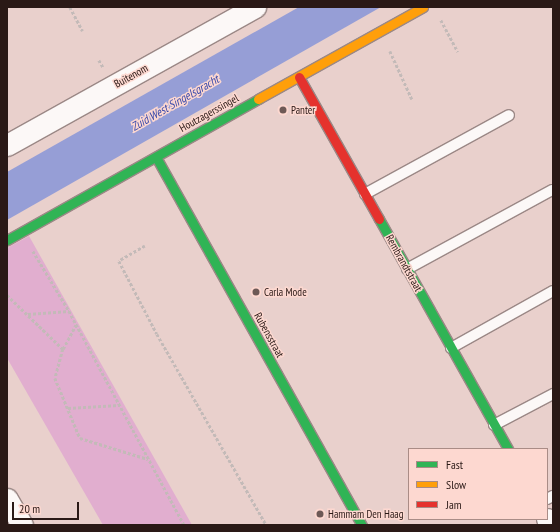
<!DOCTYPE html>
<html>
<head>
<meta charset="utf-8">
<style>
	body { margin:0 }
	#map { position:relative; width:560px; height:532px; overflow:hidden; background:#e9d0cc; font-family:"PT Sans Narrow",sans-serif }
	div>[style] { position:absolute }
	.green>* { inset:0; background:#e1aecf }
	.water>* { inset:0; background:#969ed6 }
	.path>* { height:2.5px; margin-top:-1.25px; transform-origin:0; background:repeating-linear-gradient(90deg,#c3bab8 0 3px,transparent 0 5px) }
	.roads { filter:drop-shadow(1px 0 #9b8886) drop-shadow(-1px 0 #9b8886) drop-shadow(0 1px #9b8886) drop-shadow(0 -1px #9b8886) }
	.lane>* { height:10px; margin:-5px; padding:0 5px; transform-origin:5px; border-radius:5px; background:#fcf8f7 }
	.street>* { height:21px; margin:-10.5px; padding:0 10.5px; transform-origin:10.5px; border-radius:10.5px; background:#fcf8f7 }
	.fast>* { height:9px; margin:-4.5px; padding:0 4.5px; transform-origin:4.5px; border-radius:4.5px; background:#30b455 }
	.slow>* { height:9px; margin:-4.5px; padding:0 4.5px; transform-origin:4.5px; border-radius:4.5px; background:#ff9f0a }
	.jam>* { height:9px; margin:-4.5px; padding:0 4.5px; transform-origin:4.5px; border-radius:4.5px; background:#e5322d }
	.dots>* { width:11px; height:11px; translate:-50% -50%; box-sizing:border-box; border:2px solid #fdd8d0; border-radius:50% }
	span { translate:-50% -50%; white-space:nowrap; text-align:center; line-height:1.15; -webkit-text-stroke:3px #fdd8d0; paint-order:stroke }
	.street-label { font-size:11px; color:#2a1916 }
	.poi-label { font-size:11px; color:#2a1916 }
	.left { translate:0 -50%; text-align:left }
	.water-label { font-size:12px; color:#3a4aab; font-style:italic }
	.frame { position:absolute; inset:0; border:8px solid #2a1916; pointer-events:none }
	.legend { position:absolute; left:408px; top:448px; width:140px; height:72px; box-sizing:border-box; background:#fdd8d0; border:1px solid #a98c86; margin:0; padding:5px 7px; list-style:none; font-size:12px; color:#2a1916 }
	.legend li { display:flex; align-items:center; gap:8px; height:20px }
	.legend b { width:20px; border:1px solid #a98c86 }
	.scale { position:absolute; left:12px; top:502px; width:67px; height:18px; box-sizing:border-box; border:2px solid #2a1916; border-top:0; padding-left:5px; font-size:12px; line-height:14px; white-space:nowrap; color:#2a1916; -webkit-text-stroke:3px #fdd8d0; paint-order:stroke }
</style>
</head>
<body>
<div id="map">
	<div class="green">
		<div style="clip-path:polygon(29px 236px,192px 525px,103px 525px,7px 358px,7px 248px)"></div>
	</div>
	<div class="water">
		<div style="clip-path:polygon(299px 7px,381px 7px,7px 220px,7px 172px)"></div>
	</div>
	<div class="path">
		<div style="left:70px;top:7px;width:27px;rotate:62deg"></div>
		<div style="left:441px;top:20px;width:36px;rotate:62deg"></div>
		<div style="left:390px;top:51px;width:53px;rotate:65.4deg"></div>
		<div style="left:99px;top:60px;width:8px;rotate:60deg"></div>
		<div style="left:145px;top:246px;width:30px;rotate:150deg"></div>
		<div style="left:119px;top:261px;width:82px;rotate:62.5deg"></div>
		<div style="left:157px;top:334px;width:219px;rotate:60.2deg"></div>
		<div style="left:33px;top:251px;width:70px;rotate:59deg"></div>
		<div style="left:69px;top:311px;width:243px;rotate:61.7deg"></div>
		<div style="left:7px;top:295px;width:78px;rotate:44deg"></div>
		<div style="left:63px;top:349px;width:30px;rotate:105deg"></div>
		<div style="left:55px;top:378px;width:65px;rotate:67.4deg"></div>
		<div style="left:80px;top:438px;width:71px;rotate:17.2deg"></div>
		<div style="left:28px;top:314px;width:41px;rotate:-4.2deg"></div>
		<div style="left:63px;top:349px;width:27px;rotate:-62deg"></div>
		<div style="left:68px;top:408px;width:51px;rotate:-3.4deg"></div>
	</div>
	<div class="roads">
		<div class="lane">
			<div style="left:365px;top:194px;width:164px;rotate:-28.7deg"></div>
			<div style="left:407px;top:269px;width:165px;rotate:-28.6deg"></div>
			<div style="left:451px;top:348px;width:117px;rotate:-29.2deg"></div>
			<div style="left:494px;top:425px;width:67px;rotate:-27.7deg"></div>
			<div style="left:547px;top:499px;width:7px;rotate:-27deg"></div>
		</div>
		<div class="street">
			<div style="left:7px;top:145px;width:284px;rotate:-29.1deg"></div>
			<div style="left:7px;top:499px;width:30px;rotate:60deg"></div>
			<div style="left:547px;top:519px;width:7px;rotate:63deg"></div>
		</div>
		<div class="fast">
			<div style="left:156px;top:157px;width:422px;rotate:60.8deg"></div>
			<div style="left:379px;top:219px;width:264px;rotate:60.7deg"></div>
			<div style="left:7px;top:240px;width:288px;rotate:-29.3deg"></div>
		</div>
		<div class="slow">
			<div style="left:258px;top:99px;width:189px;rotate:-29.1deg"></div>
		</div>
		<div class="jam">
			<div style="left:299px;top:77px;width:163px;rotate:60.6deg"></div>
		</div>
	</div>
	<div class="dots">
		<div style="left:283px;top:110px;background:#6d5956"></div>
		<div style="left:256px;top:292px;background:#6d5956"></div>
		<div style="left:320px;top:514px;background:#6d5956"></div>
	</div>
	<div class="street-label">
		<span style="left:131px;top:76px;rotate:-29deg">Buitenom</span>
		<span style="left:209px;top:113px;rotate:-29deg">Houtzagerssingel</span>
		<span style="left:404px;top:263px;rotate:61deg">Rembrandtstraat</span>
		<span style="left:269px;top:335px;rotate:61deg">Rubensstraat</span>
	</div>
	<div class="poi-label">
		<span class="left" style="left:291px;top:110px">Panter</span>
		<span class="left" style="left:264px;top:292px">Carla Mode</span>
		<span class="left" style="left:328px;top:514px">Hammam Den Haag</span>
	</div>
	<div class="water-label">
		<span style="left:175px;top:103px;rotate:-30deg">Zuid West Singelsgracht</span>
	</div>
	<div class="frame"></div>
	<ul class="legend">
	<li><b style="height:5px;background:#30b455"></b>Fast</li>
	<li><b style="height:5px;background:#ff9f0a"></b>Slow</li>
	<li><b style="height:5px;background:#e5322d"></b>Jam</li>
	</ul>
	<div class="scale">20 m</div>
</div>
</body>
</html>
